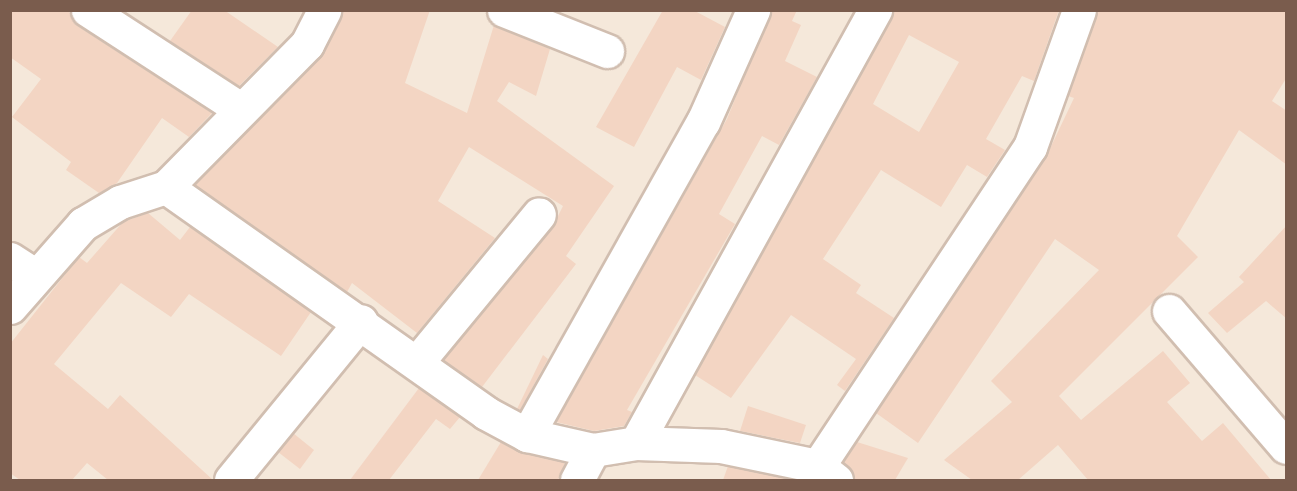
<!DOCTYPE html>
<html>
<head>
<meta charset="utf-8">
<style>
	body { margin:0 }
	#map { position:relative; width:1297px; height:491px; overflow:hidden; background:#fdf6ec; font-family:Karla,sans-serif }
	div>[style] { position:absolute }
	.residential>* { inset:0; background:#f5e8da }
	.building>* { inset:0; background:#f3d5c3 }
	.roads { filter:drop-shadow(2px 0 #d1beb0) drop-shadow(-2px 0 #d1beb0) drop-shadow(0 2px #d1beb0) drop-shadow(0 -2px #d1beb0) }
	.street>* { height:33px; margin:-16.5px; padding:0 16.5px; transform-origin:16.5px; border-radius:16.5px; background:#fff }
	.secondary>* { height:33px; margin:-16.5px; padding:0 16.5px; transform-origin:16.5px; border-radius:16.5px; background:#fff }
	span { translate:-50% -50%; white-space:nowrap; text-align:center; line-height:1.15; -webkit-text-stroke:5px #fffaf3; paint-order:stroke }
	.frame { position:absolute; inset:0; border:12px solid #7a5c4d; pointer-events:none }
</style>
</head>
<body>
<div id="map">
	<div class="residential">
		<div style="clip-path:polygon(11px 11px,1286px 11px,1286px 480px,11px 480px)"></div>
	</div>
	<div class="building">
		<div style="clip-path:polygon(10px 10px,68px 10px,78px 26px,212px 113px,189px 137px,162px 118px,117px 183px,99px 193px,66px 170px,71px 162px,12px 117px,41px 79px,10px 57px)"></div>
		<div style="clip-path:polygon(192px 10px,224px 10px,278px 47px,239px 86px,170px 41px)"></div>
		<div style="clip-path:polygon(342px 10px,430px 10px,405px 83px,467px 113px,494px 25px,550px 49px,536px 96px,509px 82px,497px 101px,614px 186px,566px 256px,576px 264px,482px 387px,443px 360px,553px 226px,563px 206px,469px 147px,438px 201px,495px 238px,417px 333px,352px 283px,347px 292px,195px 185px,320px 57px)"></div>
		<div style="clip-path:polygon(663px 10px,693px 10px,725px 27px,701px 80px,677px 67px,634px 147px,596px 127px)"></div>
		<div style="clip-path:polygon(771px 10px,797px 10px,792px 21px,801px 25px,785px 61px,817px 77px,779px 145px,762px 136px,719px 214px,735px 224px,627px 410px,632px 412px,624px 426px,594px 431px,556px 422px,727px 119px)"></div>
		<div style="clip-path:polygon(evenodd,894px 10px,1059px 10px,1034px 81px,1022px 76px,986px 139px,1005px 150px,987px 177px,967px 165px,941px 207px,881px 170px,823px 259px,861px 285px,856px 293px,894px 318px,845px 391px,837px 385px,856px 359px,791px 315px,731px 398px,695px 375px,894px 10px,909px 35px,959px 62px,919px 132px,873px 104px,909px 35px)"></div>
		<div style="clip-path:polygon(1097px 10px,1287px 10px,1287px 77px,1272px 101px,1287px 111px,1287px 165px,1239px 130px,1177px 236px,1198px 257px,1059px 396px,1081px 420px,1163px 351px,1190px 383px,1167px 402px,1202px 441px,1223px 423px,1271px 480px,1088px 480px,1058px 445px,1018px 480px,972px 480px,944px 460px,1012px 402px,991px 381px,1099px 270px,1055px 239px,918px 443px,876px 413px,1046px 157px,1074px 98px,1068px 96px)"></div>
		<div style="clip-path:polygon(148px 213px,180px 240px,190px 227px,311px 312px,281px 356px,189px 294px,171px 317px,121px 283px,54px 364px,108px 409px,120px 395px,213px 480px,108px 480px,87px 463px,72px 480px,20px 480px,10px 473px,10px 344px,79px 257px,87px 263px,123px 222px)"></div>
		<div style="clip-path:polygon(1287px 225px,1287px 319px,1266px 301px,1227px 333px,1208px 313px,1244px 282px,1239px 277px)"></div>
		<div style="clip-path:polygon(543px 355px,548px 359px,520px 410px,517px 409px)"></div>
		<div style="clip-path:polygon(419px 388px,460px 417px,450px 429px,436px 419px,389px 480px,350px 480px)"></div>
		<div style="clip-path:polygon(748px 406px,806px 425px,800px 443px,740px 431px)"></div>
		<div style="clip-path:polygon(293px 433px,314px 450px,300px 469px,278px 452px)"></div>
		<div style="clip-path:polygon(501px 442px,565px 463px,558px 480px,478px 480px)"></div>
		<div style="clip-path:polygon(857px 442px,908px 458px,895px 480px,854px 480px,843px 462px)"></div>
		<div style="clip-path:polygon(728px 466px,788px 479px,723px 480px)"></div>
	</div>
	<div class="roads">
		<div class="street">
			<div style="left:88px;top:10px;width:180px;rotate:33deg"></div>
			<div style="left:504px;top:10px;width:111px;rotate:21.7deg"></div>
			<div style="left:166px;top:187px;width:392px;rotate:35.2deg"></div>
			<div style="left:486px;top:413px;width:47px;rotate:28.2deg"></div>
			<div style="left:527px;top:435px;width:68px;rotate:12.8deg"></div>
			<div style="left:593px;top:450px;width:44px;rotate:-9.2deg"></div>
			<div style="left:636px;top:443px;width:85px;rotate:2deg"></div>
			<div style="left:721px;top:446px;width:99px;rotate:11.7deg"></div>
			<div style="left:818px;top:466px;width:23px;rotate:38deg"></div>
			<div style="left:10px;top:259px;width:30px;rotate:33deg"></div>
			<div style="left:1169px;top:311px;width:179px;rotate:49.3deg"></div>
			<div style="left:418px;top:361px;width:190px;rotate:-50.5deg"></div>
			<div style="left:527px;top:435px;width:359px;rotate:-60.7deg"></div>
			<div style="left:703px;top:122px;width:123px;rotate:-65.9deg"></div>
			<div style="left:636px;top:443px;width:495px;rotate:-61.1deg"></div>
			<div style="left:818px;top:466px;width:383px;rotate:-56.4deg"></div>
			<div style="left:1030px;top:147px;width:145px;rotate:-70.3deg"></div>
			<div style="left:231px;top:480px;width:205px;rotate:-50.7deg"></div>
			<div style="left:577px;top:480px;width:34px;rotate:-62deg"></div>
		</div>
		<div class="secondary">
			<div style="left:10px;top:307px;width:111px;rotate:-48.7deg"></div>
			<div style="left:83px;top:224px;width:43px;rotate:-30.7deg"></div>
			<div style="left:120px;top:202px;width:48px;rotate:-18.1deg"></div>
			<div style="left:166px;top:187px;width:201px;rotate:-45.4deg"></div>
			<div style="left:307px;top:44px;width:38px;rotate:-63deg"></div>
		</div>
	</div>
	<div class="frame"></div>
</div>
</body>
</html>
